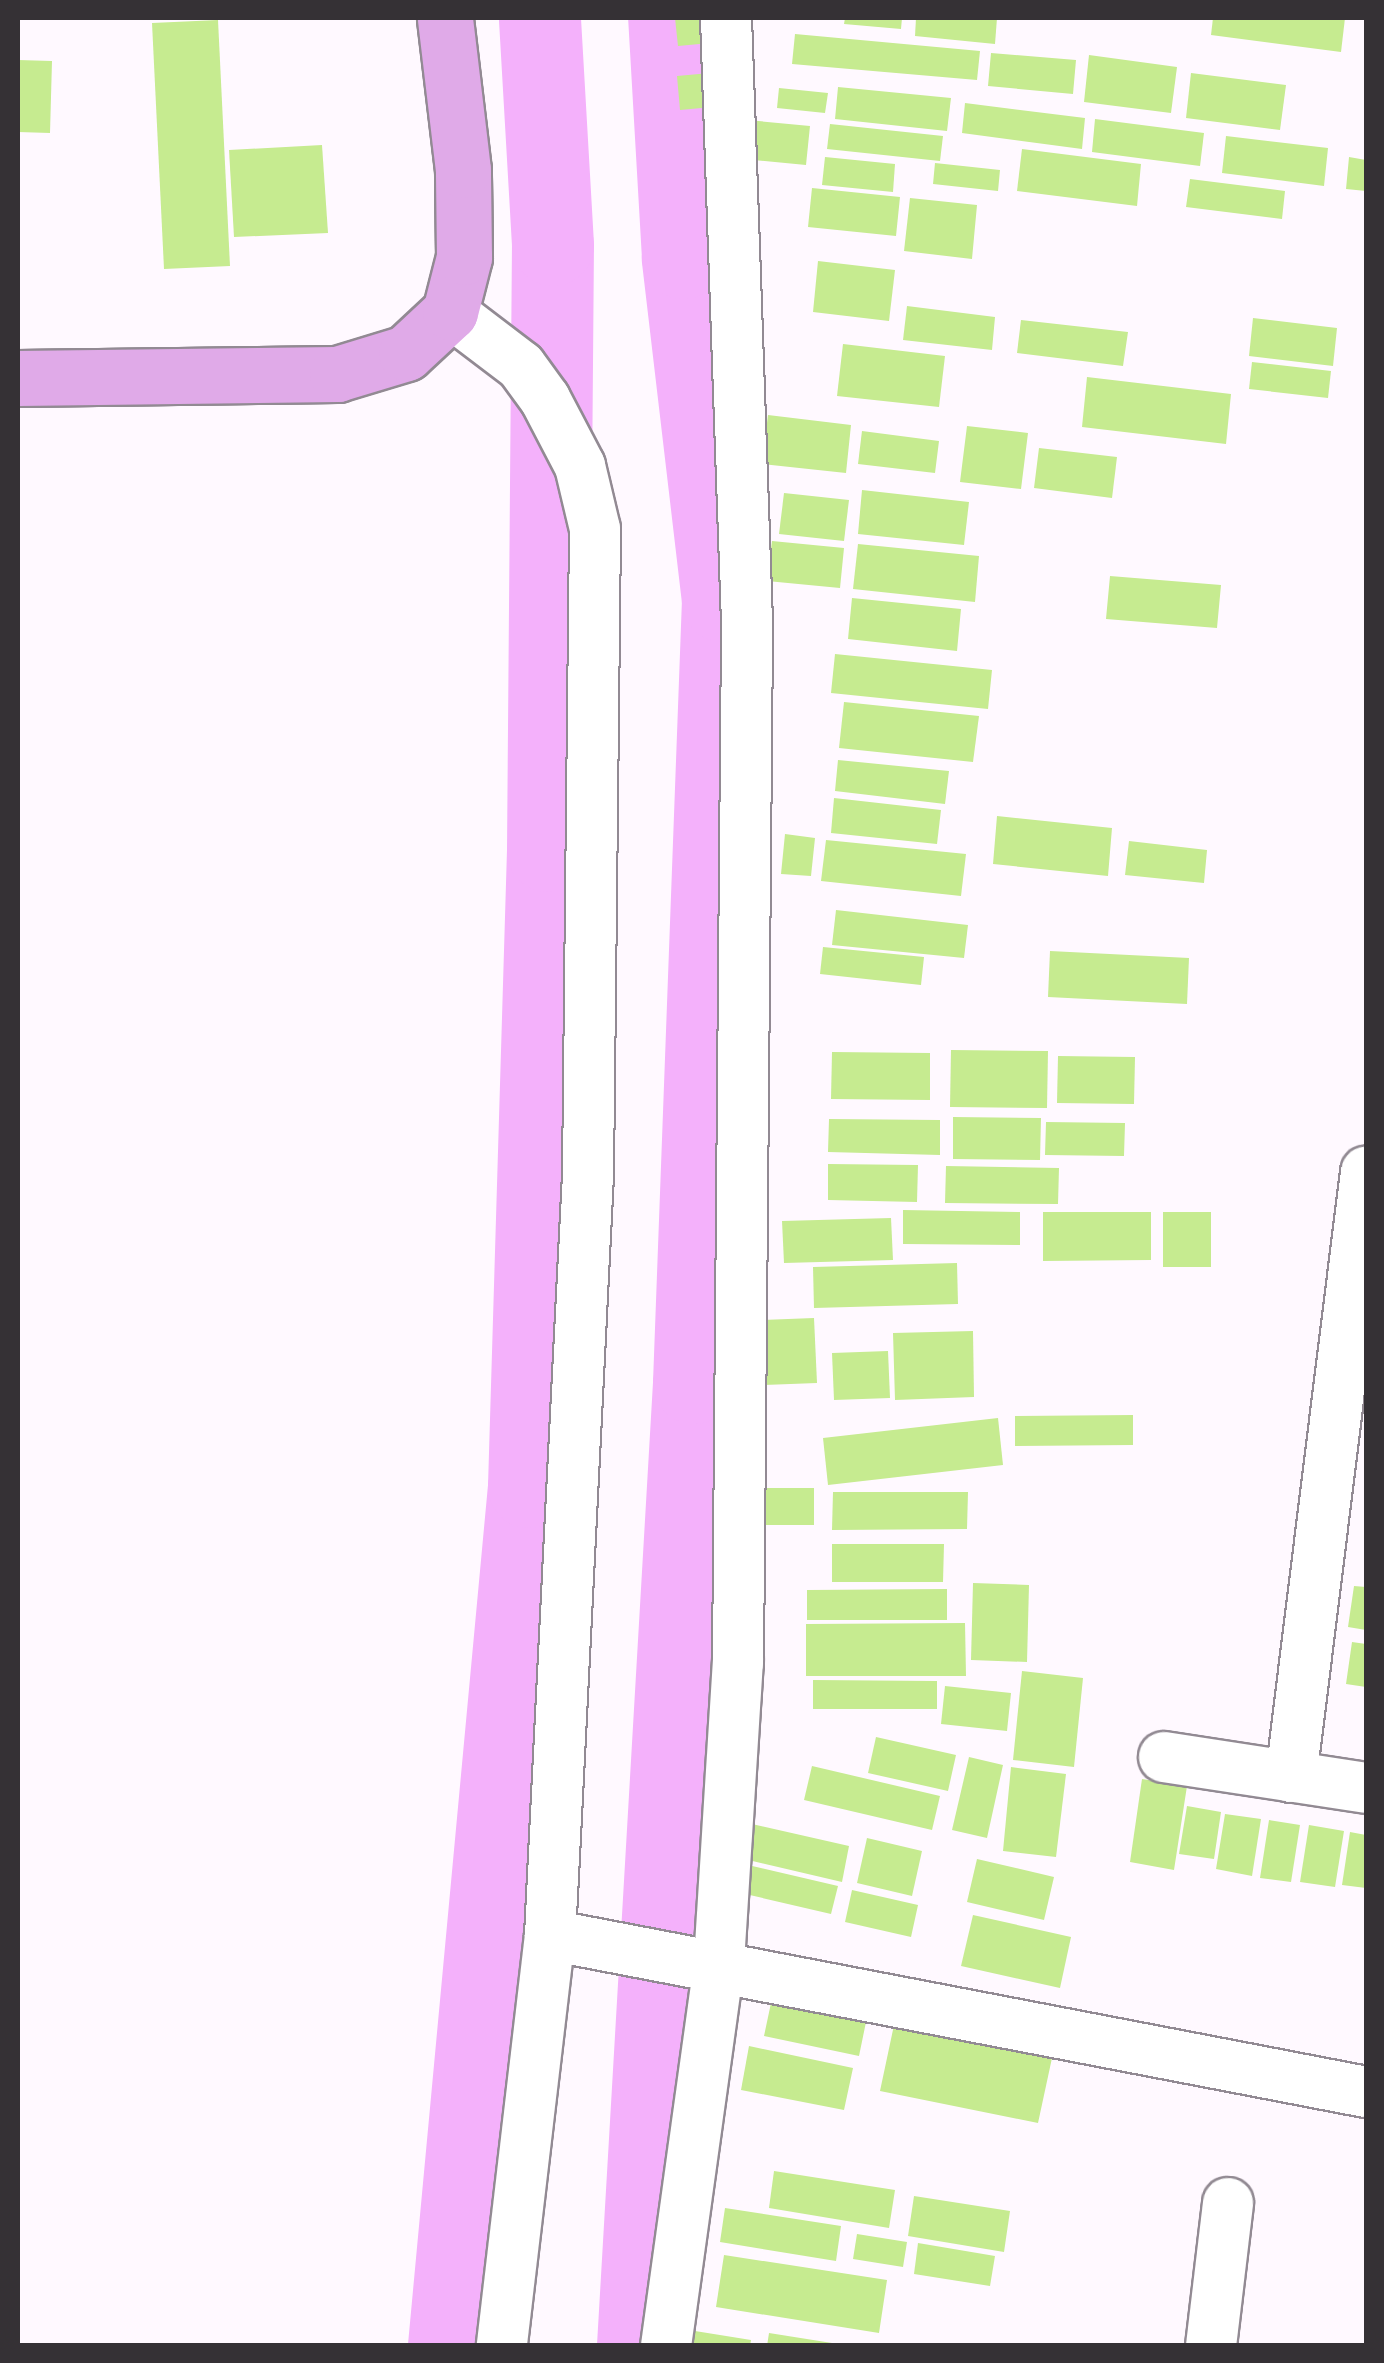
<!DOCTYPE html>
<html>
<head>
<meta charset="utf-8">
<style>
	body { margin:0 }
	#map { position:relative; width:1384px; height:2363px; overflow:hidden; background:#fff9ff; font-family:Poppins,sans-serif }
	div>[style] { position:absolute }
	.river>* { height:82px; margin:-41px; padding:0 41px; transform-origin:41px; border-radius:41px; background:#f4b1fb }
	.building>* { inset:0; background:#c6eb90 }
	.roads { filter:drop-shadow(2px 0 #928a93) drop-shadow(-2px 0 #928a93) drop-shadow(0 2px #928a93) drop-shadow(0 -2px #928a93) }
	.minor>* { height:50px; margin:-25px; padding:0 25px; transform-origin:25px; border-radius:25px; background:#fff }
	.major>* { height:55px; margin:-27.5px; padding:0 27.5px; transform-origin:27.5px; border-radius:27.5px; background:#e0aae8 }
	span { translate:-50% -50%; white-space:nowrap; text-align:center; line-height:1.15; -webkit-text-stroke:8px #fff; paint-order:stroke }
	.frame { position:absolute; inset:0; border:20px solid #353135; pointer-events:none }
</style>
</head>
<body>
<div id="map">
	<div class="river">
		<div style="left:449px;top:2346px;width:863px;rotate:-84.68deg"></div>
		<div style="left:529px;top:1487px;width:636px;rotate:-88.29deg"></div>
		<div style="left:548px;top:851px;width:606px;rotate:-89.53deg"></div>
		<div style="left:553px;top:245px;width:227px;rotate:-93.3deg"></div>
		<div style="left:638px;top:2346px;width:965px;rotate:-86.67deg"></div>
		<div style="left:694px;top:1383px;width:783px;rotate:-87.88deg"></div>
		<div style="left:723px;top:601px;width:345px;rotate:-96.7deg"></div>
		<div style="left:683px;top:258px;width:240px;rotate:-93.3deg"></div>
	</div>
	<div class="building">
		<div style="clip-path:polygon(675px 18px,719px 18px,721px 42px,678px 46px)"></div>
		<div style="clip-path:polygon(845px 18px,902px 18px,901px 29px,844px 24px)"></div>
		<div style="clip-path:polygon(916px 18px,997px 18px,995px 44px,915px 36px)"></div>
		<div style="clip-path:polygon(1213px 18px,1345px 18px,1341px 52px,1211px 35px)"></div>
		<div style="clip-path:polygon(218px 20px,230px 266px,164px 269px,152px 23px)"></div>
		<div style="clip-path:polygon(795px 34px,980px 51px,977px 80px,792px 64px)"></div>
		<div style="clip-path:polygon(991px 53px,1076px 60px,1073px 94px,988px 86px)"></div>
		<div style="clip-path:polygon(1089px 55px,1177px 67px,1171px 113px,1084px 102px)"></div>
		<div style="clip-path:polygon(18px 60px,52px 61px,50px 133px,18px 132px)"></div>
		<div style="clip-path:polygon(721px 72px,723px 106px,680px 110px,677px 76px)"></div>
		<div style="clip-path:polygon(1191px 73px,1286px 85px,1280px 130px,1186px 118px)"></div>
		<div style="clip-path:polygon(838px 87px,951px 98px,947px 131px,835px 119px)"></div>
		<div style="clip-path:polygon(779px 88px,828px 93px,825px 113px,777px 108px)"></div>
		<div style="clip-path:polygon(965px 103px,1085px 118px,1082px 149px,962px 133px)"></div>
		<div style="clip-path:polygon(1095px 119px,1204px 133px,1200px 166px,1092px 152px)"></div>
		<div style="clip-path:polygon(747px 120px,810px 126px,806px 165px,743px 159px)"></div>
		<div style="clip-path:polygon(830px 124px,943px 136px,940px 161px,827px 149px)"></div>
		<div style="clip-path:polygon(1226px 136px,1328px 148px,1324px 186px,1222px 173px)"></div>
		<div style="clip-path:polygon(322px 145px,328px 233px,234px 237px,229px 150px)"></div>
		<div style="clip-path:polygon(1022px 149px,1141px 164px,1137px 206px,1017px 191px)"></div>
		<div style="clip-path:polygon(825px 157px,895px 164px,893px 192px,822px 185px)"></div>
		<div style="clip-path:polygon(1349px 157px,1366px 160px,1366px 191px,1346px 189px)"></div>
		<div style="clip-path:polygon(935px 163px,1000px 170px,998px 191px,933px 184px)"></div>
		<div style="clip-path:polygon(1190px 179px,1285px 191px,1282px 219px,1186px 207px)"></div>
		<div style="clip-path:polygon(812px 188px,900px 197px,896px 236px,808px 227px)"></div>
		<div style="clip-path:polygon(910px 198px,977px 205px,972px 259px,904px 251px)"></div>
		<div style="clip-path:polygon(818px 261px,895px 270px,889px 321px,813px 312px)"></div>
		<div style="clip-path:polygon(907px 306px,995px 317px,992px 350px,903px 340px)"></div>
		<div style="clip-path:polygon(1253px 318px,1337px 328px,1333px 366px,1249px 356px)"></div>
		<div style="clip-path:polygon(1021px 320px,1128px 332px,1123px 366px,1017px 353px)"></div>
		<div style="clip-path:polygon(843px 344px,945px 356px,939px 407px,837px 396px)"></div>
		<div style="clip-path:polygon(1252px 362px,1331px 371px,1328px 398px,1249px 389px)"></div>
		<div style="clip-path:polygon(1087px 377px,1231px 394px,1226px 444px,1082px 427px)"></div>
		<div style="clip-path:polygon(768px 415px,851px 425px,846px 473px,762px 464px)"></div>
		<div style="clip-path:polygon(967px 426px,1028px 433px,1021px 489px,960px 482px)"></div>
		<div style="clip-path:polygon(862px 431px,939px 441px,935px 473px,858px 464px)"></div>
		<div style="clip-path:polygon(1039px 448px,1117px 457px,1112px 498px,1034px 488px)"></div>
		<div style="clip-path:polygon(862px 490px,969px 502px,964px 545px,858px 534px)"></div>
		<div style="clip-path:polygon(784px 493px,849px 500px,844px 541px,779px 534px)"></div>
		<div style="clip-path:polygon(772px 541px,844px 548px,840px 588px,767px 581px)"></div>
		<div style="clip-path:polygon(858px 544px,979px 556px,975px 602px,853px 589px)"></div>
		<div style="clip-path:polygon(1110px 576px,1221px 585px,1217px 628px,1106px 619px)"></div>
		<div style="clip-path:polygon(852px 598px,961px 609px,957px 651px,848px 639px)"></div>
		<div style="clip-path:polygon(835px 654px,992px 670px,988px 709px,831px 693px)"></div>
		<div style="clip-path:polygon(844px 702px,979px 716px,973px 762px,839px 748px)"></div>
		<div style="clip-path:polygon(838px 760px,949px 771px,945px 804px,835px 791px)"></div>
		<div style="clip-path:polygon(834px 798px,941px 810px,937px 844px,831px 833px)"></div>
		<div style="clip-path:polygon(997px 816px,1112px 828px,1108px 876px,993px 864px)"></div>
		<div style="clip-path:polygon(785px 834px,815px 838px,811px 876px,781px 874px)"></div>
		<div style="clip-path:polygon(826px 840px,966px 854px,961px 896px,821px 881px)"></div>
		<div style="clip-path:polygon(1129px 841px,1207px 850px,1204px 883px,1125px 875px)"></div>
		<div style="clip-path:polygon(836px 910px,968px 925px,964px 958px,832px 945px)"></div>
		<div style="clip-path:polygon(823px 947px,924px 957px,921px 985px,820px 974px)"></div>
		<div style="clip-path:polygon(1050px 951px,1189px 958px,1187px 1004px,1048px 997px)"></div>
		<div style="clip-path:polygon(951px 1050px,1048px 1051px,1047px 1108px,950px 1107px)"></div>
		<div style="clip-path:polygon(832px 1052px,930px 1053px,930px 1100px,831px 1099px)"></div>
		<div style="clip-path:polygon(1058px 1056px,1135px 1057px,1134px 1104px,1057px 1103px)"></div>
		<div style="clip-path:polygon(953px 1117px,1041px 1118px,1040px 1160px,953px 1159px)"></div>
		<div style="clip-path:polygon(829px 1119px,940px 1120px,940px 1155px,828px 1152px)"></div>
		<div style="clip-path:polygon(1046px 1122px,1125px 1123px,1124px 1156px,1045px 1155px)"></div>
		<div style="clip-path:polygon(828px 1164px,918px 1165px,917px 1202px,828px 1200px)"></div>
		<div style="clip-path:polygon(946px 1166px,1059px 1168px,1058px 1204px,945px 1203px)"></div>
		<div style="clip-path:polygon(903px 1210px,1020px 1212px,1020px 1245px,903px 1244px)"></div>
		<div style="clip-path:polygon(1043px 1212px,1151px 1212px,1151px 1260px,1043px 1261px)"></div>
		<div style="clip-path:polygon(1163px 1212px,1211px 1212px,1211px 1267px,1163px 1267px)"></div>
		<div style="clip-path:polygon(891px 1218px,893px 1260px,784px 1263px,782px 1221px)"></div>
		<div style="clip-path:polygon(957px 1263px,958px 1304px,814px 1308px,813px 1267px)"></div>
		<div style="clip-path:polygon(814px 1318px,817px 1383px,764px 1385px,761px 1320px)"></div>
		<div style="clip-path:polygon(973px 1331px,974px 1397px,895px 1400px,893px 1333px)"></div>
		<div style="clip-path:polygon(888px 1351px,890px 1398px,834px 1400px,832px 1353px)"></div>
		<div style="clip-path:polygon(1133px 1415px,1133px 1445px,1015px 1446px,1015px 1416px)"></div>
		<div style="clip-path:polygon(998px 1418px,1003px 1465px,828px 1485px,823px 1438px)"></div>
		<div style="clip-path:polygon(764px 1488px,814px 1488px,814px 1525px,764px 1525px)"></div>
		<div style="clip-path:polygon(833px 1492px,968px 1492px,967px 1529px,832px 1530px)"></div>
		<div style="clip-path:polygon(832px 1544px,944px 1544px,943px 1582px,832px 1582px)"></div>
		<div style="clip-path:polygon(973px 1583px,1029px 1585px,1027px 1662px,971px 1660px)"></div>
		<div style="clip-path:polygon(1354px 1586px,1366px 1587px,1366px 1630px,1348px 1627px)"></div>
		<div style="clip-path:polygon(947px 1589px,947px 1620px,807px 1620px,807px 1590px)"></div>
		<div style="clip-path:polygon(965px 1623px,966px 1676px,806px 1676px,806px 1624px)"></div>
		<div style="clip-path:polygon(1352px 1642px,1366px 1644px,1366px 1687px,1346px 1684px)"></div>
		<div style="clip-path:polygon(1022px 1671px,1083px 1678px,1074px 1767px,1013px 1760px)"></div>
		<div style="clip-path:polygon(813px 1680px,937px 1681px,937px 1709px,813px 1709px)"></div>
		<div style="clip-path:polygon(945px 1686px,1011px 1693px,1007px 1731px,941px 1724px)"></div>
		<div style="clip-path:polygon(876px 1737px,956px 1755px,948px 1791px,868px 1773px)"></div>
		<div style="clip-path:polygon(969px 1757px,1003px 1765px,987px 1838px,952px 1830px)"></div>
		<div style="clip-path:polygon(812px 1766px,940px 1796px,932px 1830px,804px 1800px)"></div>
		<div style="clip-path:polygon(1011px 1767px,1066px 1774px,1056px 1857px,1003px 1851px)"></div>
		<div style="clip-path:polygon(1142px 1779px,1187px 1786px,1174px 1870px,1130px 1862px)"></div>
		<div style="clip-path:polygon(1187px 1806px,1221px 1812px,1214px 1859px,1179px 1854px)"></div>
		<div style="clip-path:polygon(1225px 1814px,1261px 1819px,1252px 1876px,1216px 1869px)"></div>
		<div style="clip-path:polygon(1269px 1820px,1300px 1825px,1291px 1882px,1260px 1878px)"></div>
		<div style="clip-path:polygon(752px 1824px,849px 1846px,842px 1882px,744px 1859px)"></div>
		<div style="clip-path:polygon(1309px 1825px,1344px 1831px,1335px 1887px,1300px 1882px)"></div>
		<div style="clip-path:polygon(1350px 1832px,1366px 1835px,1366px 1888px,1342px 1885px)"></div>
		<div style="clip-path:polygon(867px 1838px,922px 1851px,912px 1896px,857px 1883px)"></div>
		<div style="clip-path:polygon(977px 1859px,1054px 1877px,1044px 1920px,967px 1902px)"></div>
		<div style="clip-path:polygon(748px 1865px,838px 1886px,831px 1914px,741px 1893px)"></div>
		<div style="clip-path:polygon(852px 1890px,918px 1905px,911px 1937px,845px 1922px)"></div>
		<div style="clip-path:polygon(973px 1915px,1071px 1937px,1060px 1988px,961px 1966px)"></div>
		<div style="clip-path:polygon(771px 2003px,866px 2022px,859px 2056px,764px 2036px)"></div>
		<div style="clip-path:polygon(894px 2025px,1052px 2058px,1038px 2123px,880px 2091px)"></div>
		<div style="clip-path:polygon(749px 2046px,853px 2068px,844px 2110px,741px 2090px)"></div>
		<div style="clip-path:polygon(774px 2171px,895px 2190px,889px 2228px,769px 2208px)"></div>
		<div style="clip-path:polygon(914px 2196px,1010px 2211px,1004px 2252px,908px 2236px)"></div>
		<div style="clip-path:polygon(725px 2208px,841px 2226px,836px 2261px,720px 2242px)"></div>
		<div style="clip-path:polygon(857px 2234px,907px 2242px,903px 2267px,853px 2259px)"></div>
		<div style="clip-path:polygon(918px 2243px,995px 2256px,990px 2286px,914px 2274px)"></div>
		<div style="clip-path:polygon(724px 2255px,887px 2280px,879px 2333px,716px 2307px)"></div>
		<div style="clip-path:polygon(695px 2331px,751px 2340px,750px 2346px,693px 2346px)"></div>
		<div style="clip-path:polygon(769px 2333px,832px 2343px,832px 2346px,767px 2346px)"></div>
	</div>
	<div class="roads">
		<div class="minor">
			<div style="left:450px;top:312px;width:89px;rotate:37.3deg"></div>
			<div style="left:521px;top:366px;width:41px;rotate:54deg"></div>
			<div style="left:545px;top:399px;width:76px;rotate:62.4deg"></div>
			<div style="left:580px;top:466px;width:65px;rotate:76.6deg"></div>
			<div style="left:595px;top:529px;width:646px;rotate:90.62deg"></div>
			<div style="left:588px;top:1175px;width:761px;rotate:92.86deg"></div>
			<div style="left:550px;top:1935px;width:414px;rotate:96.7deg"></div>
			<div style="left:1164px;top:1757px;width:204px;rotate:8.7deg"></div>
			<div style="left:1291px;top:1777px;width:610px;rotate:-82.93deg"></div>
			<div style="left:550px;top:1935px;width:831px;rotate:10.89deg"></div>
			<div style="left:666px;top:2346px;width:388px;rotate:-82.1deg"></div>
			<div style="left:719px;top:1962px;width:300px;rotate:-86.4deg"></div>
			<div style="left:738px;top:1663px;width:1041px;rotate:-89.5deg"></div>
			<div style="left:747px;top:622px;width:604px;rotate:-91.99deg"></div>
			<div style="left:1211px;top:2346px;width:144px;rotate:-83.2deg"></div>
		</div>
		<div class="major">
			<div style="left:18px;top:378px;width:319px;rotate:-0.7deg"></div>
			<div style="left:337px;top:374px;width:72px;rotate:-16.9deg"></div>
			<div style="left:406px;top:353px;width:60px;rotate:-43deg"></div>
			<div style="left:450px;top:312px;width:57px;rotate:-75.7deg"></div>
			<div style="left:464px;top:257px;width:87px;rotate:-90.7deg"></div>
			<div style="left:463px;top:170px;width:153px;rotate:-96.8deg"></div>
		</div>
	</div>
	<div class="frame"></div>
</div>
</body>
</html>
